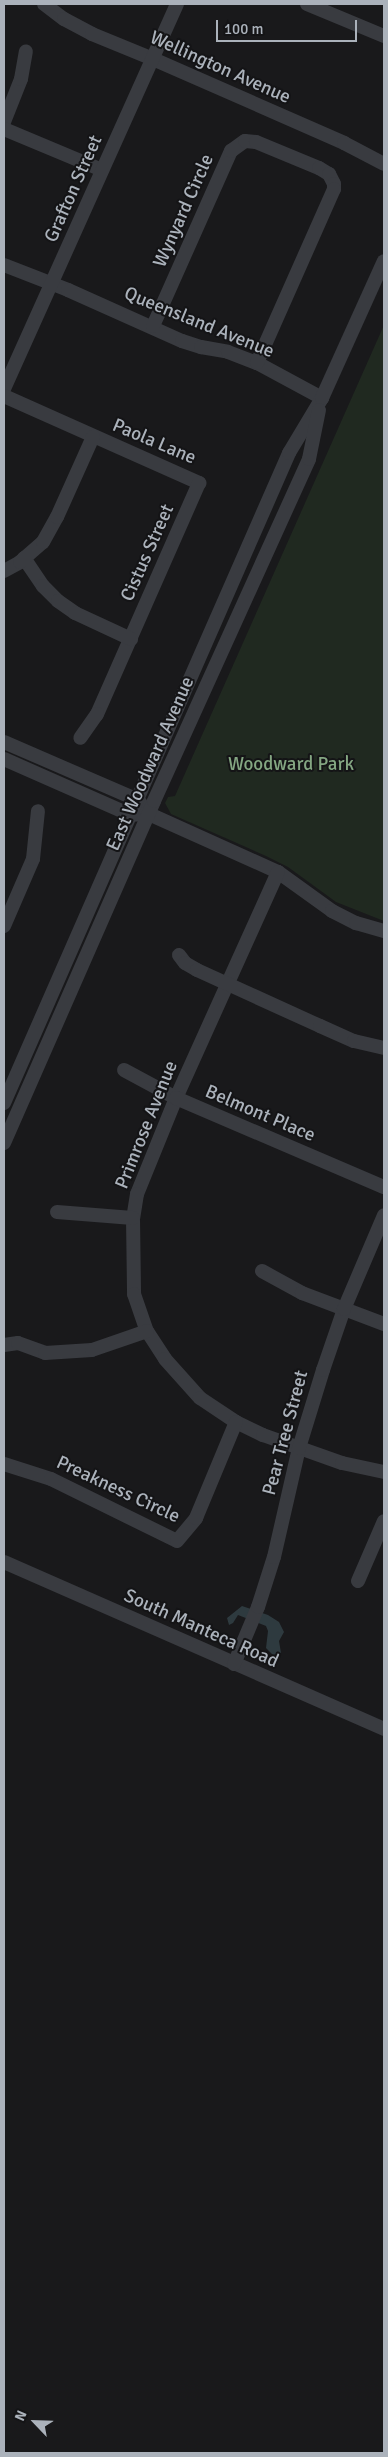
<!DOCTYPE html>
<html>
<head>
<meta charset="utf-8">
<style>
	body { margin:0 }
	#map { position:relative; width:388px; height:2457px; overflow:hidden; background:#19191b; font-family:Signika,sans-serif }
	div>[style] { position:absolute }
	.green>* { inset:0; background:#202920 }
	.water>* { inset:0; background:#2e3a3f }
	.minor>* { height:14px; margin:-7px; padding:0 7px; transform-origin:7px; border-radius:7px; background:#393b40 }
	span { translate:-50% -50%; white-space:nowrap; text-align:center; line-height:1.15; -webkit-text-stroke:4px #141416; paint-order:stroke }
	.street-label { font-size:19px; color:#abb2bb }
	.park-label { font-size:19px; color:#84a682 }
	.frame { position:absolute; inset:0; border:5px solid #abb2bb; pointer-events:none }
	.north { position:absolute; left:10px; top:2397px; width:50px; height:50px; -webkit-text-stroke:4px #141416; paint-order:stroke; rotate:294deg; font-size:14px; font-weight:700; line-height:20px; text-align:center; color:#abb2bb }
	.north::after { content:''; display:block; margin:auto; width:18px; height:22px; background:#abb2bb; clip-path:polygon(50% 0,100% 100%,50% 72%,0 100%) }
	.scale { position:absolute; left:216px; top:20px; width:141px; height:22px; box-sizing:border-box; border:2px solid #abb2bb; border-top:0; padding-left:6px; font-size:15px; line-height:18px; white-space:nowrap; color:#abb2bb; -webkit-text-stroke:4px #141416; paint-order:stroke }
</style>
</head>
<body>
<div id="map">
	<div class="green">
		<div style="clip-path:polygon(384px 325px,384px 921px,336px 902px,288px 867px,266px 856px,171px 814px,165px 803px,168px 797px,175px 796px)"></div>
	</div>
	<div class="water">
		<div style="clip-path:polygon(242px 1606px,268px 1615px,279px 1622px,284px 1632px,279px 1641px,281px 1653px,273px 1655px,266px 1648px,268px 1631px,266px 1626px,238px 1615px,233px 1623px,229px 1625px,227px 1618px)"></div>
	</div>
	<div class="minor">
		<div style="left:44px;top:4px;width:25px;rotate:37deg"></div>
		<div style="left:64px;top:19px;width:32px;rotate:28deg"></div>
		<div style="left:92px;top:34px;width:66px;rotate:22.3deg"></div>
		<div style="left:153px;top:59px;width:209px;rotate:23.7deg"></div>
		<div style="left:344px;top:143px;width:45px;rotate:27.7deg"></div>
		<div style="left:307px;top:4px;width:83px;rotate:22.6deg"></div>
		<div style="left:4px;top:122px;width:46px;rotate:-68.4deg"></div>
		<div style="left:21px;top:79px;width:28px;rotate:-80deg"></div>
		<div style="left:4px;top:129px;width:106px;rotate:22.7deg"></div>
		<div style="left:4px;top:265px;width:69px;rotate:21.3deg"></div>
		<div style="left:68px;top:290px;width:125px;rotate:24.1deg"></div>
		<div style="left:182px;top:341px;width:20px;rotate:18deg"></div>
		<div style="left:201px;top:347px;width:27px;rotate:10deg"></div>
		<div style="left:228px;top:352px;width:31px;rotate:21deg"></div>
		<div style="left:257px;top:363px;width:74px;rotate:28.3deg"></div>
		<div style="left:153px;top:326px;width:192px;rotate:-66deg"></div>
		<div style="left:231px;top:151px;width:17px;rotate:-36deg"></div>
		<div style="left:245px;top:141px;width:11px;rotate:5deg"></div>
		<div style="left:256px;top:142px;width:68px;rotate:22.4deg"></div>
		<div style="left:319px;top:168px;width:12px;rotate:31deg"></div>
		<div style="left:329px;top:174px;width:11px;rotate:63deg"></div>
		<div style="left:334px;top:184px;width:5px;rotate:90deg"></div>
		<div style="left:334px;top:189px;width:190px;rotate:113.9deg"></div>
		<div style="left:4px;top:389px;width:422px;rotate:-65.8deg"></div>
		<div style="left:4px;top:396px;width:214px;rotate:24deg"></div>
		<div style="left:199px;top:483px;width:253px;rotate:113.8deg"></div>
		<div style="left:97px;top:714px;width:29px;rotate:125deg"></div>
		<div style="left:24px;top:558px;width:34px;rotate:56deg"></div>
		<div style="left:43px;top:586px;width:21px;rotate:45deg"></div>
		<div style="left:58px;top:601px;width:21px;rotate:35deg"></div>
		<div style="left:75px;top:613px;width:62px;rotate:24.9deg"></div>
		<div style="left:4px;top:571px;width:18px;rotate:-29deg"></div>
		<div style="left:20px;top:562px;width:30px;rotate:-41deg"></div>
		<div style="left:43px;top:542px;width:29px;rotate:-61deg"></div>
		<div style="left:57px;top:517px;width:88px;rotate:-65.8deg"></div>
		<div style="left:4px;top:742px;width:146px;rotate:23.4deg"></div>
		<div style="left:138px;top:800px;width:18px;rotate:52deg"></div>
		<div style="left:149px;top:814px;width:141px;rotate:24.2deg"></div>
		<div style="left:278px;top:872px;width:67px;rotate:35.8deg"></div>
		<div style="left:332px;top:911px;width:27px;rotate:27deg"></div>
		<div style="left:356px;top:923px;width:29px;rotate:16deg"></div>
		<div style="left:4px;top:759px;width:139px;rotate:23.8deg"></div>
		<div style="left:131px;top:815px;width:10px;rotate:-6deg"></div>
		<div style="left:278px;top:872px;width:248px;rotate:114.3deg"></div>
		<div style="left:176px;top:1098px;width:104px;rotate:112.1deg"></div>
		<div style="left:137px;top:1194px;width:24px;rotate:99deg"></div>
		<div style="left:133px;top:1218px;width:76px;rotate:89.2deg"></div>
		<div style="left:134px;top:1294px;width:39px;rotate:71deg"></div>
		<div style="left:147px;top:1331px;width:33px;rotate:57deg"></div>
		<div style="left:165px;top:1359px;width:52px;rotate:48.1deg"></div>
		<div style="left:200px;top:1398px;width:43px;rotate:33.7deg"></div>
		<div style="left:236px;top:1422px;width:30px;rotate:26deg"></div>
		<div style="left:263px;top:1435px;width:84px;rotate:19.5deg"></div>
		<div style="left:342px;top:1463px;width:43px;rotate:12.1deg"></div>
		<div style="left:4px;top:926px;width:73px;rotate:-66.6deg"></div>
		<div style="left:33px;top:859px;width:48px;rotate:-84.1deg"></div>
		<div style="left:179px;top:955px;width:10px;rotate:53deg"></div>
		<div style="left:185px;top:963px;width:14px;rotate:30deg"></div>
		<div style="left:197px;top:970px;width:135px;rotate:24.5deg"></div>
		<div style="left:320px;top:1026px;width:37px;rotate:24deg"></div>
		<div style="left:354px;top:1041px;width:31px;rotate:13deg"></div>
		<div style="left:124px;top:1070px;width:59px;rotate:28.3deg"></div>
		<div style="left:176px;top:1098px;width:226px;rotate:23.2deg"></div>
		<div style="left:4px;top:1103px;width:710px;rotate:-66.32deg"></div>
		<div style="left:289px;top:453px;width:64px;rotate:-59deg"></div>
		<div style="left:322px;top:398px;width:150px;rotate:-65.7deg"></div>
		<div style="left:4px;top:1143px;width:373px;rotate:-66.3deg"></div>
		<div style="left:154px;top:801px;width:375px;rotate:-65.6deg"></div>
		<div style="left:309px;top:459px;width:50px;rotate:-78.5deg"></div>
		<div style="left:57px;top:1212px;width:76px;rotate:4.5deg"></div>
		<div style="left:262px;top:1271px;width:46px;rotate:28.8deg"></div>
		<div style="left:302px;top:1293px;width:88px;rotate:20.7deg"></div>
		<div style="left:4px;top:1345px;width:14px;rotate:-8deg"></div>
		<div style="left:18px;top:1343px;width:29px;rotate:20deg"></div>
		<div style="left:45px;top:1353px;width:47px;rotate:-3.7deg"></div>
		<div style="left:92px;top:1350px;width:58px;rotate:-19.1deg"></div>
		<div style="left:4px;top:1464px;width:49px;rotate:17.7deg"></div>
		<div style="left:51px;top:1479px;width:140px;rotate:26.2deg"></div>
		<div style="left:177px;top:1541px;width:30px;rotate:-50deg"></div>
		<div style="left:196px;top:1518px;width:104px;rotate:-67.4deg"></div>
		<div style="left:4px;top:1562px;width:415px;rotate:23.7deg"></div>
		<div style="left:358px;top:1581px;width:65px;rotate:-66.6deg"></div>
		<div style="left:234px;top:1664px;width:62px;rotate:-67.2deg"></div>
		<div style="left:258px;top:1607px;width:52px;rotate:-72.3deg"></div>
		<div style="left:274px;top:1557px;width:112px;rotate:-77.1deg"></div>
		<div style="left:299px;top:1448px;width:82px;rotate:-72.9deg"></div>
		<div style="left:323px;top:1370px;width:65px;rotate:-71deg"></div>
		<div style="left:344px;top:1309px;width:102px;rotate:-66.9deg"></div>
	</div>
	<div class="street-label">
		<span style="left:220px;top:68px;rotate:24deg">Wellington Avenue</span>
		<span style="left:74px;top:189px;rotate:-66deg">Grafton Street</span>
		<span style="left:184px;top:211px;rotate:-66deg">Wynyard Circle</span>
		<span style="left:199px;top:323px;rotate:22deg">Queensland Avenue</span>
		<span style="left:154px;top:442px;rotate:23deg">Paola Lane</span>
		<span style="left:148px;top:553px;rotate:-66deg">Cistus Street</span>
		<span style="left:151px;top:764px;rotate:-66deg">East Woodward Avenue</span>
		<span style="left:260px;top:1114px;rotate:23deg">Belmont Place</span>
		<span style="left:147px;top:1125px;rotate:-68deg">Primrose Avenue</span>
		<span style="left:286px;top:1433px;rotate:-75deg">Pear Tree Street</span>
		<span style="left:118px;top:1490px;rotate:25deg">Preakness Circle</span>
		<span style="left:201px;top:1629px;rotate:24deg">South Manteca Road</span>
	</div>
	<div class="park-label">
		<span style="left:291px;top:765px">Woodward Park</span>
	</div>
	<div class="frame"></div>
	<div class="north">N</div>
	<div class="scale">100 m</div>
</div>
</body>
</html>
